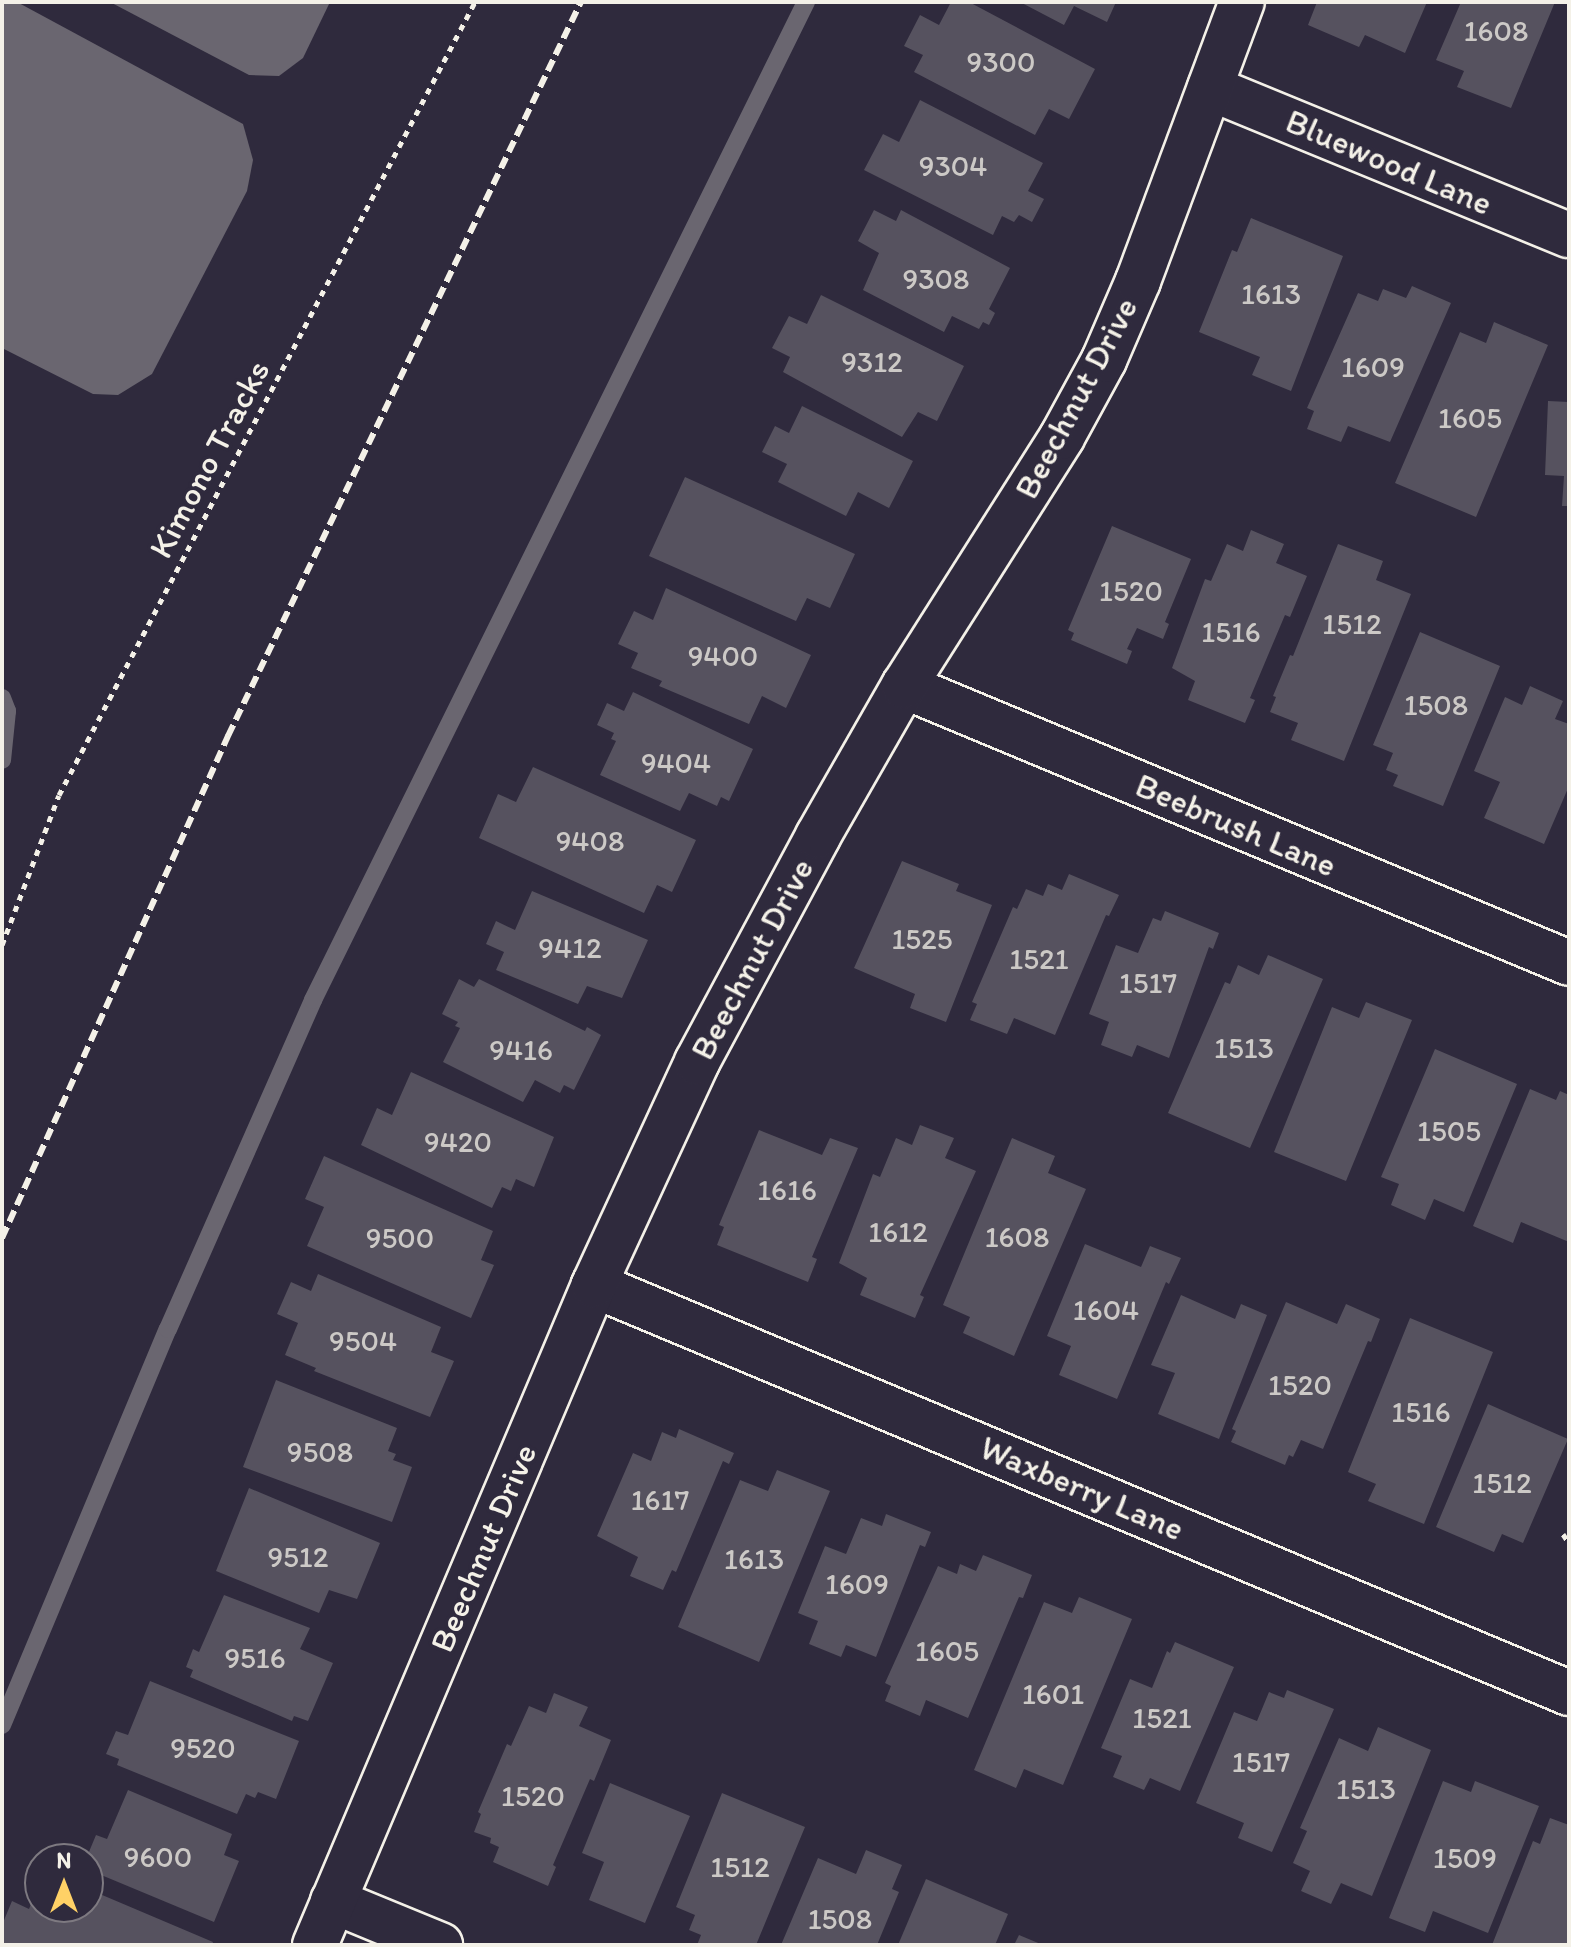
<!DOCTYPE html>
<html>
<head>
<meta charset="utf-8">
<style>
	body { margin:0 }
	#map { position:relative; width:1571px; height:1947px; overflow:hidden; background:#2f2a3d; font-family:Itim,sans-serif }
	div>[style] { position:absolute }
	.water>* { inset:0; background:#6a6670 }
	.stream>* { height:18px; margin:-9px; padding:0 9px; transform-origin:9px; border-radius:9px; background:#6a6670 }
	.building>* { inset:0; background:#56525f }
	.path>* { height:5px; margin-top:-2.5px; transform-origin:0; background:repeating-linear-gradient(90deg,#f4f1e8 0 6px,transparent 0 12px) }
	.roads { filter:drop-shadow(2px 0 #f4f1e8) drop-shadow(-2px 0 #f4f1e8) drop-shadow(0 2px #f4f1e8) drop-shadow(0 -2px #f4f1e8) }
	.minor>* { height:44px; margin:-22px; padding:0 22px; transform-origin:22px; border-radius:22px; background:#2f2a3d }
	.rail>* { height:6px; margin-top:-3px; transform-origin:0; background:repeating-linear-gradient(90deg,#f4f1e8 0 12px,transparent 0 18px) }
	span { translate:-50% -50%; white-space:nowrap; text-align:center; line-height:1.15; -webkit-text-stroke:7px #2f2a3d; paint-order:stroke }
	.number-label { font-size:30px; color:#ccc9c6 }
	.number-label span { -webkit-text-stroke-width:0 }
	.street-label { font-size:34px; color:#f4f1e8 }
	.frame { position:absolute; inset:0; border:4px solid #f4f1e8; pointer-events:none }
	.north { position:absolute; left:24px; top:1843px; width:80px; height:80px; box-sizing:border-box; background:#2f2a3d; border:2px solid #7e7a81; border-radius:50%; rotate:0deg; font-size:22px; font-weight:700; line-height:32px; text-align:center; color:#f4f1e8 }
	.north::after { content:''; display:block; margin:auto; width:28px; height:36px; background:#ffd166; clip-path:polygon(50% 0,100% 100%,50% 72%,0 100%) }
</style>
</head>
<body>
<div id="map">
	<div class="water">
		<div style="clip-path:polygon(2px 2px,17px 2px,243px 124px,253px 160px,247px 191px,152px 374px,118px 395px,93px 394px,2px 348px)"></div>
		<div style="clip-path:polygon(110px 2px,330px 2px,303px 58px,279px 76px,249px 75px)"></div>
	</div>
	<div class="stream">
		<div style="left:2px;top:698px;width:14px;rotate:69deg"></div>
		<div style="left:7px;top:711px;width:49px;rotate:95.8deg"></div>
		<div style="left:2px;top:1725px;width:429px;rotate:-67.3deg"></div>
		<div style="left:168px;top:1329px;width:360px;rotate:-66.2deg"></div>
		<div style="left:313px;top:1000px;width:1113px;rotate:-63.71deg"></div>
	</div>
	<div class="building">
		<div style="clip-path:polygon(951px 2px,969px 2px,1095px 69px,1069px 119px,1049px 109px,1035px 135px,914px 72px,923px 55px,904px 46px,920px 15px,939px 25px)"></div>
		<div style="clip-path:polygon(1020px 2px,1116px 2px,1107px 22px,1074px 6px,1064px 25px)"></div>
		<div style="clip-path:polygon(1317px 2px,1427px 2px,1405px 53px,1365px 35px,1359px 47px,1308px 25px)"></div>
		<div style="clip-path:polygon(1461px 2px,1555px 2px,1511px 108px,1457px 87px,1464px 71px,1436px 60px)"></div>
		<div style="clip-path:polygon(920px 100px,1043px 163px,1028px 191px,1044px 199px,1032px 222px,1019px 215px,1014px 222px,1002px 216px,993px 235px,864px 170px,883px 134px,899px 142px)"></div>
		<div style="clip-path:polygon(874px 210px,896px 221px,901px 210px,1010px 268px,989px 309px,995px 313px,989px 325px,983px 322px,979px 329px,952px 316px,944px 332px,863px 290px,879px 253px,858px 241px)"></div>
		<div style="clip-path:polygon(1251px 218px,1343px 256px,1291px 391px,1252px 375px,1260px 357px,1199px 332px,1232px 250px,1237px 252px)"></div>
		<div style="clip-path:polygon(1412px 286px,1451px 303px,1390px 442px,1348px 426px,1341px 442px,1307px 429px,1314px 411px,1307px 408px,1358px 293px,1378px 301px,1383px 289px,1406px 298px)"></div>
		<div style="clip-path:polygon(821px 295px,964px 366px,937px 421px,918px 412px,902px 437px,783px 372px,790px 357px,772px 348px,789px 316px,807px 324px)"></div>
		<div style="clip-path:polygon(1494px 322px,1548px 345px,1476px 517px,1395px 483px,1460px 332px,1486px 343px)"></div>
		<div style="clip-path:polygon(1548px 401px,1569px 402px,1569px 506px,1562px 506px,1564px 476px,1545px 475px)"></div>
		<div style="clip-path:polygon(802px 406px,913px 461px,889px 508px,858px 492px,846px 516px,778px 482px,787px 464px,762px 452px,775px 426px,789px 433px)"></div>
		<div style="clip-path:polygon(685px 477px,855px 554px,830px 608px,807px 598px,796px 621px,649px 556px)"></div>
		<div style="clip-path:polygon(1112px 526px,1191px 559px,1165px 622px,1169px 624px,1163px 639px,1137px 628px,1127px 649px,1132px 651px,1127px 664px,1071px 640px,1074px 633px,1068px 630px)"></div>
		<div style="clip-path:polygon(1251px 530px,1284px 544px,1276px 563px,1307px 576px,1290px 617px,1285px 615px,1250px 698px,1255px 700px,1245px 723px,1188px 700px,1195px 681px,1172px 668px,1205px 579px,1211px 581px,1227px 544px,1243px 551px)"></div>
		<div style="clip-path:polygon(1338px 544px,1383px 561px,1376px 580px,1411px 594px,1344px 761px,1291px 740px,1298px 723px,1270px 712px,1276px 697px,1273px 696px,1290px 655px,1293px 656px)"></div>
		<div style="clip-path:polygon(666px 588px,811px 655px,786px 708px,762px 696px,749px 724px,659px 686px,662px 681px,631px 668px,638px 653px,618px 644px,634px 611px,653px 620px)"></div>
		<div style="clip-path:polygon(1420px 632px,1500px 666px,1443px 806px,1393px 786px,1398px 775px,1386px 770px,1393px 753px,1373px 745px)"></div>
		<div style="clip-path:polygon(1530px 686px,1563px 701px,1555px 719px,1569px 724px,1569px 786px,1544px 844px,1484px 818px,1500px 782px,1474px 771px,1505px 697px,1522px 705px)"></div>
		<div style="clip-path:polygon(633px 692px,753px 749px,729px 801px,721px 797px,717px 806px,689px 793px,680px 811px,600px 775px,616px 741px,611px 739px,614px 733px,597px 725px,607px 703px,624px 711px)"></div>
		<div style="clip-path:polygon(533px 767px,696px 840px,672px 892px,657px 885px,644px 913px,479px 838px,498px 794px,516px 802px)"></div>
		<div style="clip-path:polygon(902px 861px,959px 884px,956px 891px,992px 905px,946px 1022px,910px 1008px,915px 994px,854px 968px)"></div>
		<div style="clip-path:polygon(1069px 874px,1119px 895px,1109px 916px,1106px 915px,1055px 1035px,1014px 1018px,1007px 1034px,970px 1020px,977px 1004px,972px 1002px,1013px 907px,1017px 909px,1026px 889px,1043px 896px,1048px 884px,1062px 890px)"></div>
		<div style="clip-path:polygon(532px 891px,648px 940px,622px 998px,587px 986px,578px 1004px,496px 970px,504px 952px,486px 944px,496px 921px,515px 930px)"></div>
		<div style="clip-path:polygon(1165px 911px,1219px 933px,1213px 949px,1209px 947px,1169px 1058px,1137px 1045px,1132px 1057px,1101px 1045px,1109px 1022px,1089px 1014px,1116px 945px,1138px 953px,1153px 918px,1161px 921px)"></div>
		<div style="clip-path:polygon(1268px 955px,1323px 979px,1250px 1148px,1168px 1113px,1225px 982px,1230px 984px,1238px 965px,1259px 975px)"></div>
		<div style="clip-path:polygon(459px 979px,474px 987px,479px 979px,585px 1031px,587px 1027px,601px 1035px,574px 1090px,564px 1085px,560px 1093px,535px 1080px,523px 1102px,443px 1062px,460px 1028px,455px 1026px,458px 1022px,442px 1014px)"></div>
		<div style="clip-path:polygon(1366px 1002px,1412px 1020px,1346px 1181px,1274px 1152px,1332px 1007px,1359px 1018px)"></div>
		<div style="clip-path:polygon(1435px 1049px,1517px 1084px,1464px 1212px,1434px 1199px,1425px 1220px,1391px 1205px,1399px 1184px,1381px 1177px)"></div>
		<div style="clip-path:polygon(411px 1072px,554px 1137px,534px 1187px,516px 1179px,511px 1191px,502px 1187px,492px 1208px,361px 1145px,377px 1108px,392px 1115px)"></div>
		<div style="clip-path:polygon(1530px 1089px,1556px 1100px,1560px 1091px,1569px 1095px,1569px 1242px,1521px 1222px,1513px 1243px,1473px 1226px)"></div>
		<div style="clip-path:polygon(920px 1125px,954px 1138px,945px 1158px,976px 1171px,920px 1295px,924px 1297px,915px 1318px,860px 1295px,867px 1278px,839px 1263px,873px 1174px,880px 1177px,896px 1138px,912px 1145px)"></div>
		<div style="clip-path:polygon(759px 1130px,822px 1155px,830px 1138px,858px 1148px,812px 1257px,817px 1259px,808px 1282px,717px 1245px,724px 1227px,719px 1225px)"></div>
		<div style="clip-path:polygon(1012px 1138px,1055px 1156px,1048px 1173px,1086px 1189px,1014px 1356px,963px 1333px,970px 1317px,943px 1305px)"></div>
		<div style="clip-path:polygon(324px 1156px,493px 1231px,481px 1260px,494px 1265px,471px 1318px,307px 1246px,324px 1207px,305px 1199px)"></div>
		<div style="clip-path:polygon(1085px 1244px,1141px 1267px,1150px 1246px,1181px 1258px,1169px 1284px,1166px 1282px,1117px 1399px,1059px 1375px,1071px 1346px,1047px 1336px)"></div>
		<div style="clip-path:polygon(318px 1274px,441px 1327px,431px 1352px,454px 1361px,430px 1417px,314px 1371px,316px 1368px,285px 1355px,298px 1323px,277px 1314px,291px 1282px,311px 1291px)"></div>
		<div style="clip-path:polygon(1181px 1295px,1235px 1319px,1241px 1304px,1267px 1315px,1219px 1439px,1158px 1414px,1175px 1373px,1151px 1365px)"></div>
		<div style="clip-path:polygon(1286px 1302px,1337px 1324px,1346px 1304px,1380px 1319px,1371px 1342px,1368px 1341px,1323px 1449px,1301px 1440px,1293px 1457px,1289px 1455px,1285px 1465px,1231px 1442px,1236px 1431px,1232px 1429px)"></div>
		<div style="clip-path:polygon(1410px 1318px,1493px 1352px,1424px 1524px,1368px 1501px,1376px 1484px,1348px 1472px)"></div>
		<div style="clip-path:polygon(276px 1380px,397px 1428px,388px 1451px,396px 1454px,393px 1460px,412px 1467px,392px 1522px,243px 1467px)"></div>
		<div style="clip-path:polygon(1488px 1404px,1568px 1439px,1523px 1543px,1502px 1534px,1494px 1552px,1436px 1527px)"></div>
		<div style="clip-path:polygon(679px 1429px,734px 1453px,729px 1464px,723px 1461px,676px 1572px,672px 1570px,663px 1590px,630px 1576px,638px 1557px,597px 1536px,633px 1453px,651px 1461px,662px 1432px,676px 1438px)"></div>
		<div style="clip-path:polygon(777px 1470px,830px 1491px,759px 1662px,678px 1627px,740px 1480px,768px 1491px)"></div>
		<div style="clip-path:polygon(249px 1488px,380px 1543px,357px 1599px,329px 1590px,319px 1613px,216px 1571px)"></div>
		<div style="clip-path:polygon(886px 1514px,931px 1532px,925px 1547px,920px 1545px,876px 1657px,846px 1645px,841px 1657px,809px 1644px,818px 1621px,798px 1613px,825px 1546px,846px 1554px,861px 1518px,882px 1526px)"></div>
		<div style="clip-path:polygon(983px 1555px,1032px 1575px,1023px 1598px,1019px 1597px,968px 1718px,926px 1700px,920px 1716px,885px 1701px,891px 1686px,885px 1683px,938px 1566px,957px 1574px,960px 1564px,976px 1571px)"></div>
		<div style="clip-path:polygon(224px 1595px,310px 1628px,300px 1649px,333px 1663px,308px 1721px,294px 1716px,292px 1721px,190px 1677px,193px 1670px,186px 1667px,193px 1649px,199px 1652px)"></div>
		<div style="clip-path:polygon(1079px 1597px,1132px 1619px,1063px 1785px,1024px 1769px,1016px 1788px,974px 1770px,1044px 1602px,1072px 1613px)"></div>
		<div style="clip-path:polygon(1175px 1642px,1234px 1667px,1180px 1791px,1150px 1778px,1144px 1790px,1113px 1777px,1122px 1756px,1101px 1748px,1130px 1679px,1152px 1688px,1167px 1651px,1170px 1653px)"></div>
		<div style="clip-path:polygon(150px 1681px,299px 1741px,276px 1799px,258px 1792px,255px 1798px,246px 1794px,237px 1814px,117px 1765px,119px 1759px,106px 1754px,116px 1731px,128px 1735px)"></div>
		<div style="clip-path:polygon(1287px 1690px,1334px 1709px,1272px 1852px,1238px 1838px,1244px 1823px,1196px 1803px,1234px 1712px,1257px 1721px,1269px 1692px,1284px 1698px)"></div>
		<div style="clip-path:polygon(554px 1693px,588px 1707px,579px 1726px,611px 1740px,594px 1781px,590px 1779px,553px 1865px,556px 1867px,548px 1886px,493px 1862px,499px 1847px,490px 1843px,491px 1838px,474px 1832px,481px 1814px,478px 1812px,507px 1744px,511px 1746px,529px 1706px,546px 1713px)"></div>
		<div style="clip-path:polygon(1378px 1727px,1431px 1750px,1372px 1896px,1341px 1883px,1331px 1904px,1301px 1891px,1310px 1871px,1293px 1863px,1307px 1831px,1300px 1828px,1339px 1738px,1368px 1751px)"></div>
		<div style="clip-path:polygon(1443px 1781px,1471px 1792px,1475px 1781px,1539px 1806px,1488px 1933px,1433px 1911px,1425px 1932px,1389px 1918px)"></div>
		<div style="clip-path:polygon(610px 1783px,690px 1816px,645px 1923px,589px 1900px,604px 1862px,582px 1853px)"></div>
		<div style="clip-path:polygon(128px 1790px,232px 1834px,224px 1855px,239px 1861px,214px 1922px,94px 1872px,96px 1867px,88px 1864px,86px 1859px,96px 1835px,107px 1839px)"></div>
		<div style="clip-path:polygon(722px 1793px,805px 1827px,756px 1945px,697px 1945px,701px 1935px,689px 1930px,695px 1915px,676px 1907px)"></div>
		<div style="clip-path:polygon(1550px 1818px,1569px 1825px,1569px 1945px,1492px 1945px,1533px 1841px,1540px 1844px)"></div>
		<div style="clip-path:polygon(866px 1850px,902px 1865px,892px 1889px,899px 1892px,877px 1945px,781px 1945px,818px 1858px,856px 1874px)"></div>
		<div style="clip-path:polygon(926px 1879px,1008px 1914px,995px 1945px,898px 1945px)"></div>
		<div style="clip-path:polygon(40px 1882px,40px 1907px,88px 1907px,88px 1889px,213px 1942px,212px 1945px,2px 1945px,2px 1925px,12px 1901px,29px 1909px)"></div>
		<div style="clip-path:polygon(1019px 1935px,1043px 1945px,1014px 1945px)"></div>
	</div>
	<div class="path">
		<div style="left:2px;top:945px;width:160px;rotate:-69.2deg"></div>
		<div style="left:59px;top:795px;width:895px;rotate:-62.32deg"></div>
		<div style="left:1563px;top:1534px;width:11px;rotate:56deg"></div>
	</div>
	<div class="roads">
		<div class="minor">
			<div style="left:1210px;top:88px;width:388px;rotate:22.3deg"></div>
			<div style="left:904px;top:686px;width:720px;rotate:22.61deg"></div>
			<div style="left:594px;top:1285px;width:1057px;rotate:22.71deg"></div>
			<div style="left:333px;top:1901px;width:116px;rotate:22.4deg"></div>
			<div style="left:315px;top:1945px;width:717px;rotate:-67.08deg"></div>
			<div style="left:594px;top:1285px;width:246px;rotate:-65.2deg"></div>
			<div style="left:697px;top:1062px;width:256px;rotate:-61.8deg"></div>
			<div style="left:818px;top:836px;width:173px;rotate:-60.2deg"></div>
			<div style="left:904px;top:686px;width:295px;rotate:-57.6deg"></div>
			<div style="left:1062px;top:437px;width:88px;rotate:-61.4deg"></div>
			<div style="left:1104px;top:360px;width:86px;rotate:-66.7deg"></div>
			<div style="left:1138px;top:281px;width:298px;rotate:-69.6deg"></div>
		</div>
	</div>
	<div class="rail">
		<div style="left:2px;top:1238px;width:551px;rotate:-65.76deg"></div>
		<div style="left:228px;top:736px;width:814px;rotate:-64.32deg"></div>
	</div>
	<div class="number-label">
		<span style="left:1496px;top:31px">1608</span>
		<span style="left:1001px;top:62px">9300</span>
		<span style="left:953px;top:166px">9304</span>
		<span style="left:936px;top:279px">9308</span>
		<span style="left:1271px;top:294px">1613</span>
		<span style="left:872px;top:362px">9312</span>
		<span style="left:1373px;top:367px">1609</span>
		<span style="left:1470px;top:418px">1605</span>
		<span style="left:1131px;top:591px">1520</span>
		<span style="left:1352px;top:624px">1512</span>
		<span style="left:1231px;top:632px">1516</span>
		<span style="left:723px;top:656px">9400</span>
		<span style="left:1436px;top:705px">1508</span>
		<span style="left:676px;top:763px">9404</span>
		<span style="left:590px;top:841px">9408</span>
		<span style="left:922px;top:939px">1525</span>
		<span style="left:570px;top:948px">9412</span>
		<span style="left:1039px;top:959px">1521</span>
		<span style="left:1148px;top:983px">1517</span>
		<span style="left:1244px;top:1048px">1513</span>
		<span style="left:521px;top:1050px">9416</span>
		<span style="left:1449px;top:1131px">1505</span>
		<span style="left:458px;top:1142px">9420</span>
		<span style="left:787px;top:1190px">1616</span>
		<span style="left:898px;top:1232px">1612</span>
		<span style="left:1017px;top:1237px">1608</span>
		<span style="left:400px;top:1238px">9500</span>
		<span style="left:1106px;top:1310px">1604</span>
		<span style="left:363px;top:1341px">9504</span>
		<span style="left:1300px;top:1385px">1520</span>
		<span style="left:1421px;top:1412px">1516</span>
		<span style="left:320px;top:1452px">9508</span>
		<span style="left:1502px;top:1483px">1512</span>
		<span style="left:660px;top:1500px">1617</span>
		<span style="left:298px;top:1557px">9512</span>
		<span style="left:754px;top:1559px">1613</span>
		<span style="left:857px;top:1584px">1609</span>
		<span style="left:947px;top:1651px">1605</span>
		<span style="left:255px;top:1658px">9516</span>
		<span style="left:1053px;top:1694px">1601</span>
		<span style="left:1162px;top:1718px">1521</span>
		<span style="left:203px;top:1748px">9520</span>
		<span style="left:1261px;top:1762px">1517</span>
		<span style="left:1366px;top:1789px">1513</span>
		<span style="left:533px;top:1796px">1520</span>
		<span style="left:158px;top:1857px">9600</span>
		<span style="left:1465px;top:1858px">1509</span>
		<span style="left:740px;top:1867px">1512</span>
		<span style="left:840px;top:1919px">1508</span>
	</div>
	<div class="street-label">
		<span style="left:1389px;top:162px;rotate:23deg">Bluewood Lane</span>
		<span style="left:1076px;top:398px;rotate:-62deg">Beechnut Drive</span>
		<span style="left:209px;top:459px;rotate:-62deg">Kimono Tracks</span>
		<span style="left:1236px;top:825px;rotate:23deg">Beebrush Lane</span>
		<span style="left:752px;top:959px;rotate:-62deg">Beechnut Drive</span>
		<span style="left:1082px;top:1488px;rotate:23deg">Waxberry Lane</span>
		<span style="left:483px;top:1548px;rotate:-67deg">Beechnut Drive</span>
	</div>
	<div class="frame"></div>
	<div class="north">N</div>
</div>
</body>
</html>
